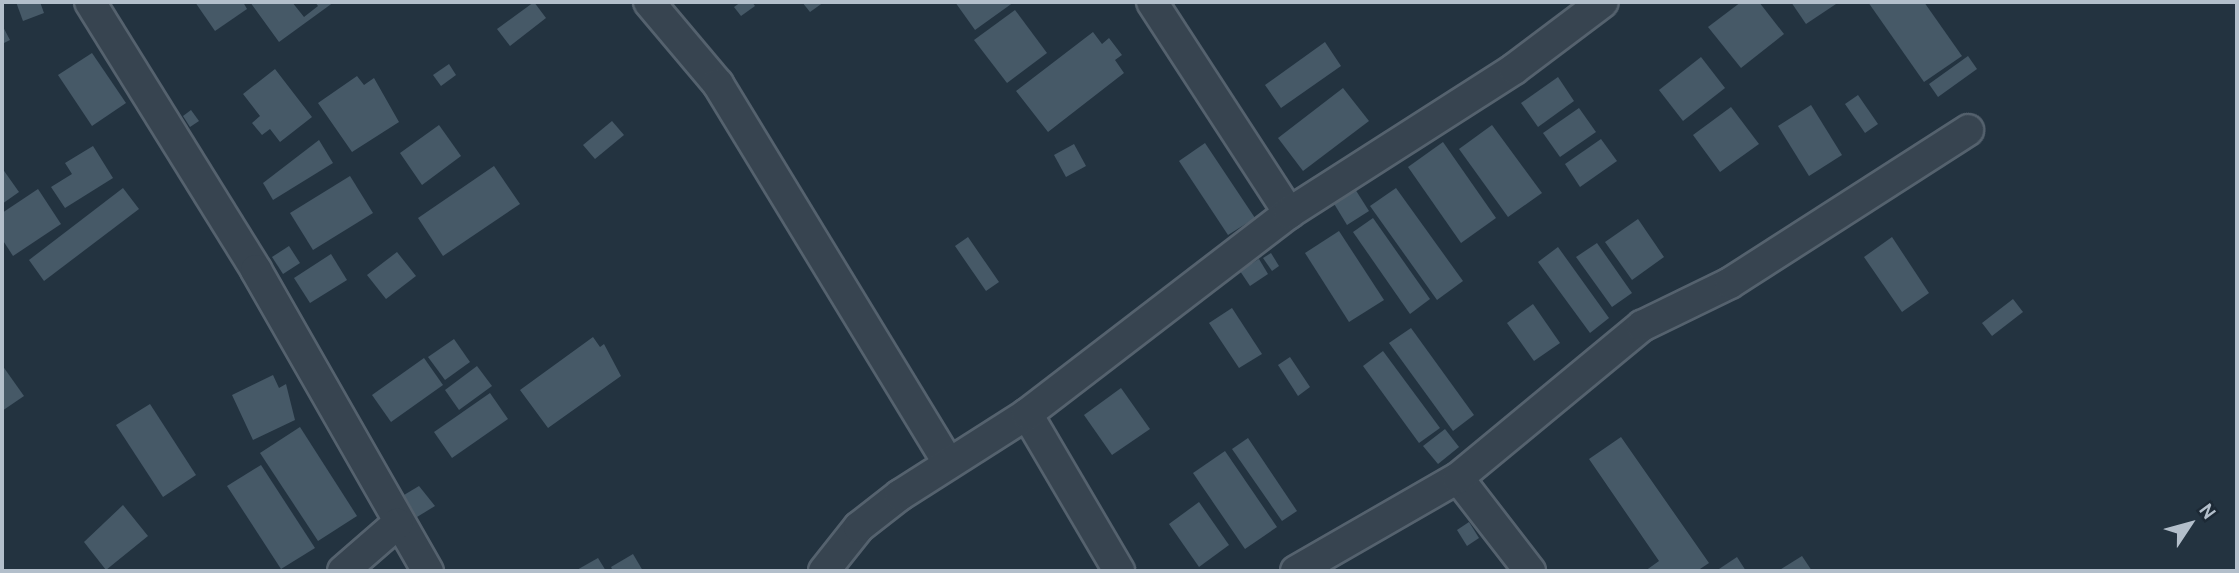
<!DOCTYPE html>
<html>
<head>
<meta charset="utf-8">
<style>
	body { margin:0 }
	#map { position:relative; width:2239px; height:573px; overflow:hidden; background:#233340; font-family:Cabin,sans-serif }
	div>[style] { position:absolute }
	.building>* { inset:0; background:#465967 }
	.roads { filter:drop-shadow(2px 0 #55626e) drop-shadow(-2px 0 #55626e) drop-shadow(0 2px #55626e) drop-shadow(0 -2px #55626e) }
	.minor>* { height:30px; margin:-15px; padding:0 15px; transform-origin:15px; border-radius:15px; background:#374450 }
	span { translate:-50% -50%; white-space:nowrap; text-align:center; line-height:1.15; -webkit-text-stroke:5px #1c2935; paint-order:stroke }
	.frame { position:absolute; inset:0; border:4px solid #b3bfcb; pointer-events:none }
	.north { position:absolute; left:2155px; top:489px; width:70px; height:70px; -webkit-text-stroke:5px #1c2935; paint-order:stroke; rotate:54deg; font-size:19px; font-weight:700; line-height:28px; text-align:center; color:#b3bfcb }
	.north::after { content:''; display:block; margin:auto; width:24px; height:32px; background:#b3bfcb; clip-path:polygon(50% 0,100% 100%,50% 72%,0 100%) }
</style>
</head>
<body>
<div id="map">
	<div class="building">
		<div style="clip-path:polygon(16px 2px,40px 2px,44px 13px,23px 21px)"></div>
		<div style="clip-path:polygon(195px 2px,243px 2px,247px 9px,215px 31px)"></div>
		<div style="clip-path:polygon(250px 2px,292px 2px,304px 17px,318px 6px,315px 2px,334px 2px,279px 42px)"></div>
		<div style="clip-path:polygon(534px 2px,546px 18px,510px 46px,497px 29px)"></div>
		<div style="clip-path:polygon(741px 2px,752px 2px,755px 6px,741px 16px,734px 7px)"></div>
		<div style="clip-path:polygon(802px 2px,824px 2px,810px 12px)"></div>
		<div style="clip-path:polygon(955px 2px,1014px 2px,975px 30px)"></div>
		<div style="clip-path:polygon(1741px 2px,1759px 2px,1784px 34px,1741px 68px,1708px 27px)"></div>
		<div style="clip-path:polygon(1791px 2px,1839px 2px,1806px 24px)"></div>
		<div style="clip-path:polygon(1868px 2px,1924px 2px,1962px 56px,1924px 82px)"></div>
		<div style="clip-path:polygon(1015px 10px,1047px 53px,1007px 83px,974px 40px)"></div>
		<div style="clip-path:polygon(2px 25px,10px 40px,2px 44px)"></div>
		<div style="clip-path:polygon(1093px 32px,1102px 44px,1109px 38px,1122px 55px,1115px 60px,1124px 73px,1048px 132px,1016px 91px)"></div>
		<div style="clip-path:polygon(1325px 42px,1341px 66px,1281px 108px,1265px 85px)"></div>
		<div style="clip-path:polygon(92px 53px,126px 103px,92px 126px,58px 75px)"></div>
		<div style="clip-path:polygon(1968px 56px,1977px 69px,1938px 97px,1929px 84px)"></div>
		<div style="clip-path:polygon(1701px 57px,1725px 88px,1683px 121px,1659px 90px)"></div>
		<div style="clip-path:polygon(449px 64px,456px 75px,441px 86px,433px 75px)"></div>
		<div style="clip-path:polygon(275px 69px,312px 117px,280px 142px,270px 129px,262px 135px,252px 123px,260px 116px,243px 94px)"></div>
		<div style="clip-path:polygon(357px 76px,364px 85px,374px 78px,399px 122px,352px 152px,318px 103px)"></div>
		<div style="clip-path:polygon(1558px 77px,1574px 101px,1538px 127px,1521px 103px)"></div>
		<div style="clip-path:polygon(1343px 88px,1369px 121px,1303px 171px,1278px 138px)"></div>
		<div style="clip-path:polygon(1858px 95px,1878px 124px,1865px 133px,1845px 104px)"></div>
		<div style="clip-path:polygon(1811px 105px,1842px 155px,1809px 176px,1778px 126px)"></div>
		<div style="clip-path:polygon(1731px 107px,1759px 144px,1720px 172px,1693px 135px)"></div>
		<div style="clip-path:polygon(1579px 108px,1596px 132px,1560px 157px,1543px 133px)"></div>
		<div style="clip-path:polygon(191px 110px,199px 121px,190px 127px,183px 116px)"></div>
		<div style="clip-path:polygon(612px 121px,624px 135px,595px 159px,583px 145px)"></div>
		<div style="clip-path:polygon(439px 125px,461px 156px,422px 185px,400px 153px)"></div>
		<div style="clip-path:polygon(1492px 125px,1542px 193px,1508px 217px,1459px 149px)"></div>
		<div style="clip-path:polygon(1601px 139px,1617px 161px,1580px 187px,1565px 164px)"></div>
		<div style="clip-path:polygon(319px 140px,333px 163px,273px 200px,263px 183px)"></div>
		<div style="clip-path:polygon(1443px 142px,1496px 218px,1461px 243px,1408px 167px)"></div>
		<div style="clip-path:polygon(1205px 143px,1255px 218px,1228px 235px,1179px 161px)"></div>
		<div style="clip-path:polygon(1074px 144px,1086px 166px,1066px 177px,1054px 155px)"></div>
		<div style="clip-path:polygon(93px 146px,113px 178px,65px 208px,51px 187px,72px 174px,65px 163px)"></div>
		<div style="clip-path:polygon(494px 166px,520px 204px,443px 256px,418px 218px)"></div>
		<div style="clip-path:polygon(2px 168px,19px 192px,2px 204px)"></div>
		<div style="clip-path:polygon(350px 176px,373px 213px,313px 250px,290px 213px)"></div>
		<div style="clip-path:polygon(123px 188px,139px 209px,44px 281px,29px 260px)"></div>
		<div style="clip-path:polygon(1396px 188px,1463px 281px,1437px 300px,1370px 206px)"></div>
		<div style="clip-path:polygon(38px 189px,61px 224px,13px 256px,2px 239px,2px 213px)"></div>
		<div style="clip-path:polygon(1355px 189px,1369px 211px,1347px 225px,1333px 202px)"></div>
		<div style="clip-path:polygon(1373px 218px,1430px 299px,1410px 314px,1353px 232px)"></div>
		<div style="clip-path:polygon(1638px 219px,1664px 257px,1632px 280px,1605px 242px)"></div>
		<div style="clip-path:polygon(1339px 231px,1384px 300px,1349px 322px,1305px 253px)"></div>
		<div style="clip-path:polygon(968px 237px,999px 282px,986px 291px,955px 246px)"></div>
		<div style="clip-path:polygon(1892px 237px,1929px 293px,1902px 312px,1864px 257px)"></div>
		<div style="clip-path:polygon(1597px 243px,1632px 293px,1612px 307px,1576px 257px)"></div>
		<div style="clip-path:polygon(289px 246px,300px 263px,283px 274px,272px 257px)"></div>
		<div style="clip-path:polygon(1558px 247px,1609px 318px,1590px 333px,1538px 262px)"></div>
		<div style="clip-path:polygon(397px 252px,416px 276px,386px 299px,367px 275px)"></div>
		<div style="clip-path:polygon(1271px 253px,1279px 266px,1272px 271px,1263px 258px)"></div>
		<div style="clip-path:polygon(331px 254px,347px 280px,310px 303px,294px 278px)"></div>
		<div style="clip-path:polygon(1259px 259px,1268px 274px,1250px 286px,1240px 271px)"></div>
		<div style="clip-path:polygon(2013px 299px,2023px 312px,1992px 336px,1982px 323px)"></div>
		<div style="clip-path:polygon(1533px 304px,1560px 343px,1534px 361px,1507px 323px)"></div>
		<div style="clip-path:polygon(1232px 308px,1262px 354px,1239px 368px,1209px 323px)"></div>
		<div style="clip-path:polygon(1411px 328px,1474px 415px,1453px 431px,1389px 343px)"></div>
		<div style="clip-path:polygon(593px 337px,600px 347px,604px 344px,621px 376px,548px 428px,520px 390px)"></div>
		<div style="clip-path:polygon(454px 339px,470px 362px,445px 380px,428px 357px)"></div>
		<div style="clip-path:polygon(1383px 351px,1440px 428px,1419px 443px,1363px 366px)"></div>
		<div style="clip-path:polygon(1290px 357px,1310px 387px,1298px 396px,1278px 365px)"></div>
		<div style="clip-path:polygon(424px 358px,443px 385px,391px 422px,372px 395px)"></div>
		<div style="clip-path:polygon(2px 365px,24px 396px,2px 411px)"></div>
		<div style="clip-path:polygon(477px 366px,492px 386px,459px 410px,445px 390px)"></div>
		<div style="clip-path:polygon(273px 375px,279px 388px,286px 384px,295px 420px,253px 440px,232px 395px)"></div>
		<div style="clip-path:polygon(1121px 388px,1150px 429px,1112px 455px,1084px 415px)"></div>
		<div style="clip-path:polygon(490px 393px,508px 419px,452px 458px,434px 432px)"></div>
		<div style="clip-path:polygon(150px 404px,196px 475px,163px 497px,116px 425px)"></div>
		<div style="clip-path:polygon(300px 427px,357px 516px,318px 541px,260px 453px)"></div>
		<div style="clip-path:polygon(1445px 429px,1459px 447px,1438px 464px,1423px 446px)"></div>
		<div style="clip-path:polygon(1621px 437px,1709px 563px,1697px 571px,1645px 571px,1659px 561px,1589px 459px)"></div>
		<div style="clip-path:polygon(1248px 438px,1297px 511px,1282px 521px,1232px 449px)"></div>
		<div style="clip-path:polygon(1225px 451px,1277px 527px,1245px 549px,1193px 473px)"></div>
		<div style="clip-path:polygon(261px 465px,315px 548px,281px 569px,227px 486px)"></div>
		<div style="clip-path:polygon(419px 486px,435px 506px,417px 517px,404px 495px)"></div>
		<div style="clip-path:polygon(1199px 502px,1229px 545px,1199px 567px,1169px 524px)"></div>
		<div style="clip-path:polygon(123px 505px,148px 536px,106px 570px,84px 542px)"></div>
		<div style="clip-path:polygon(1469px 522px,1479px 538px,1467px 546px,1457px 530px)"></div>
		<div style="clip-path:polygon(633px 554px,643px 571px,613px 571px,611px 567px)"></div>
		<div style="clip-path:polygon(1802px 556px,1812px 571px,1778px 571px)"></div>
		<div style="clip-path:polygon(1737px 557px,1746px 571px,1716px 571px)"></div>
		<div style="clip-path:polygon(598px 558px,606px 571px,575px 571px)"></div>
	</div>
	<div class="roads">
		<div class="minor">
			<div style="left:90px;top:2px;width:315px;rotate:58.2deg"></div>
			<div style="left:256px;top:270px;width:347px;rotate:60.3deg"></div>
			<div style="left:649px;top:2px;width:107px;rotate:49.9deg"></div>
			<div style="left:718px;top:84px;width:443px;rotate:58.7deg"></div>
			<div style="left:1152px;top:2px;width:252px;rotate:57deg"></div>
			<div style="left:1027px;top:414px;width:182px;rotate:59.6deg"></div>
			<div style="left:1458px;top:478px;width:118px;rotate:52.3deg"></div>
			<div style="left:343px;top:571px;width:72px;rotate:-41deg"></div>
			<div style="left:824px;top:571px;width:56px;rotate:-51.5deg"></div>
			<div style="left:859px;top:527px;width:52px;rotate:-38deg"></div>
			<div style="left:900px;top:495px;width:151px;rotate:-32.5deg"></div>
			<div style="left:1027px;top:414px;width:330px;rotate:-37.5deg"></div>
			<div style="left:1289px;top:213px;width:267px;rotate:-32.6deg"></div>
			<div style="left:1514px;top:69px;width:111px;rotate:-37deg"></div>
			<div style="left:1296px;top:571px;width:187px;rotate:-29.9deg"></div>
			<div style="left:1458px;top:478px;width:239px;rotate:-39.6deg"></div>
			<div style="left:1642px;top:326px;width:98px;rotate:-26deg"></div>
			<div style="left:1730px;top:283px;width:283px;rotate:-32.7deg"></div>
		</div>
	</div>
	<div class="frame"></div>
	<div class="north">N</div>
</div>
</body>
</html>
